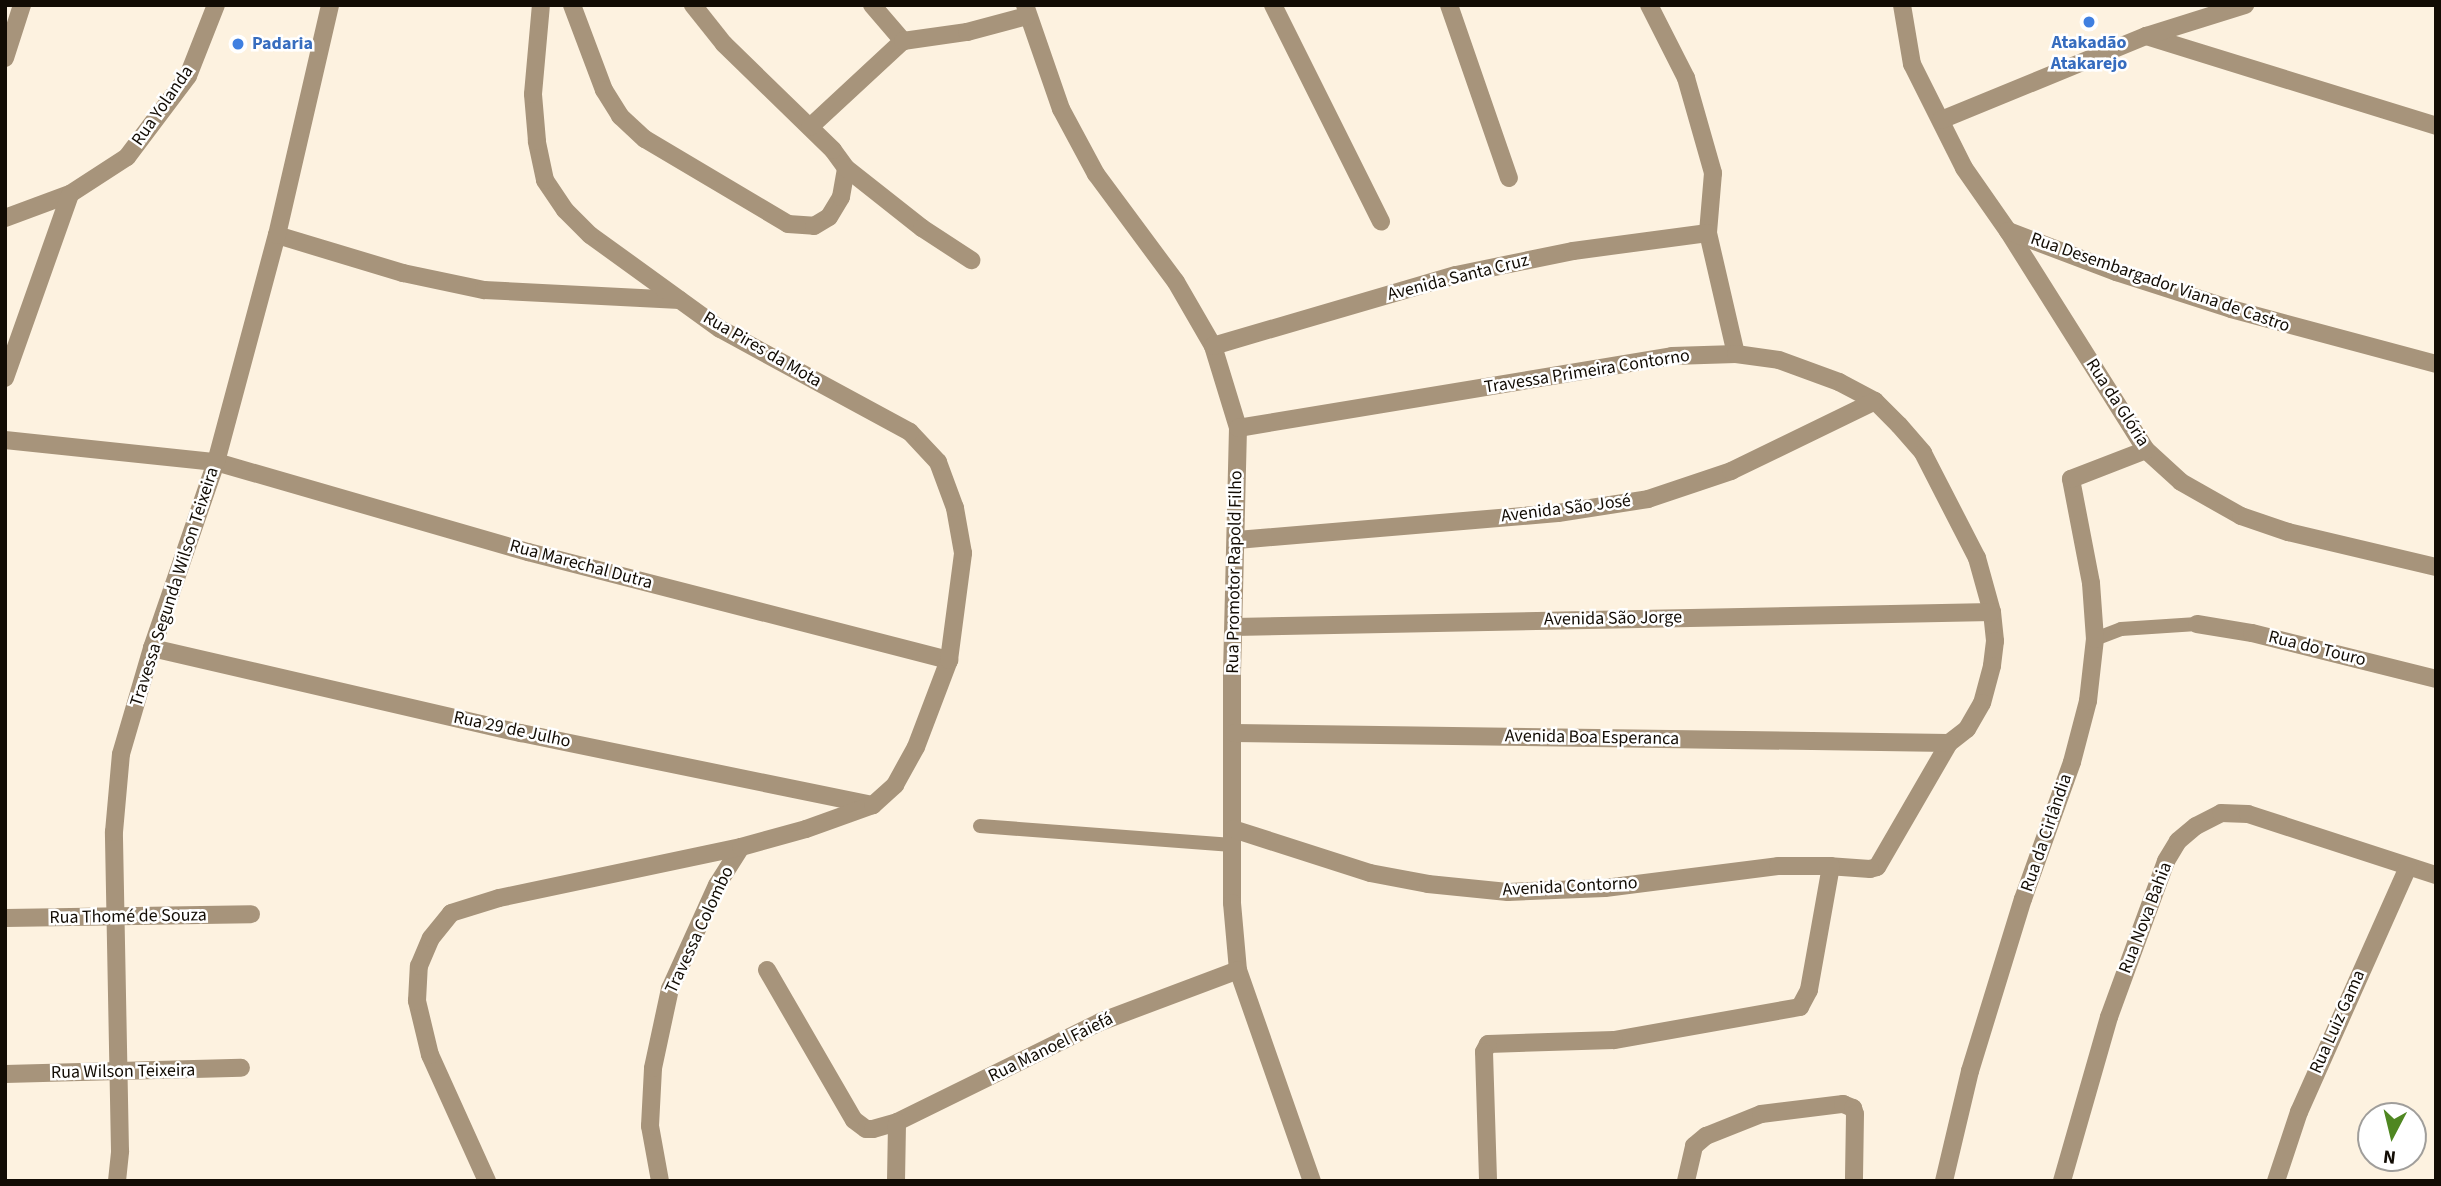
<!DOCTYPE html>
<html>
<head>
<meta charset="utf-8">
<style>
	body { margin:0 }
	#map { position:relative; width:2441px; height:1186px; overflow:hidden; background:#fdf2e0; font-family:"Source Sans 3",sans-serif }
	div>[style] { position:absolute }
	.service>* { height:14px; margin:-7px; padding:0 7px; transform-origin:7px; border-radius:7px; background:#a7947b }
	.minor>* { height:18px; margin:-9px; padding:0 9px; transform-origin:9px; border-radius:9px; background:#a7947b }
	.tertiary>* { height:18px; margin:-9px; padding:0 9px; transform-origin:9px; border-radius:9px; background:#a7947b }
	.dots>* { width:19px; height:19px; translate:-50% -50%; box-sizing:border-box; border:4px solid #fff; border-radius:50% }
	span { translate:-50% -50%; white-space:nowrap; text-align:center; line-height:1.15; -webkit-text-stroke:5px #fff; paint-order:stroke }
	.shop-label { font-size:18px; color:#366cbe; font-weight:700 }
	.left { translate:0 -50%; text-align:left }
	.street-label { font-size:18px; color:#120c04 }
	.frame { position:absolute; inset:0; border:7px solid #120c04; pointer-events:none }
	.north { position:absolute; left:2357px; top:1102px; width:70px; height:70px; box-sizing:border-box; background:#fff; border:2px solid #a09e9b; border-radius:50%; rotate:187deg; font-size:19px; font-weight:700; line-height:28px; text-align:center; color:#120c04 }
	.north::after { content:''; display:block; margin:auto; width:24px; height:32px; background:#4f8721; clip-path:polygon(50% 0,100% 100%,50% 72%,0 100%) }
</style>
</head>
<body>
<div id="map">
	<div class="service">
		<div style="left:2095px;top:639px;width:28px;rotate:-21deg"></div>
		<div style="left:2121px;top:629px;width:76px;rotate:-3.8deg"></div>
		<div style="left:980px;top:826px;width:253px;rotate:4.3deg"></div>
	</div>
	<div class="minor">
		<div style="left:572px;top:5px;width:91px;rotate:69.4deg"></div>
		<div style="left:604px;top:90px;width:31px;rotate:58deg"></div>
		<div style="left:620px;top:116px;width:34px;rotate:43deg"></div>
		<div style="left:645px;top:139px;width:166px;rotate:30.7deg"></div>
		<div style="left:788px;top:224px;width:26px;rotate:4deg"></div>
		<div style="left:814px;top:226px;width:17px;rotate:-31deg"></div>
		<div style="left:829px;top:217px;width:23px;rotate:-59deg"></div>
		<div style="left:841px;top:197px;width:29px;rotate:-80deg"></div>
		<div style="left:846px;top:168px;width:22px;rotate:-126deg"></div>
		<div style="left:833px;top:150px;width:152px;rotate:-135.8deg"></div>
		<div style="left:724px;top:44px;width:50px;rotate:-128.5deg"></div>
		<div style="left:872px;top:5px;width:48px;rotate:49.3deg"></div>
		<div style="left:1025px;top:5px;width:110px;rotate:70.9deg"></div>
		<div style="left:1061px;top:109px;width:74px;rotate:61.7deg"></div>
		<div style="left:1096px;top:174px;width:134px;rotate:53.5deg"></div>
		<div style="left:1176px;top:282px;width:74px;rotate:60deg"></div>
		<div style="left:1213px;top:346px;width:86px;rotate:73deg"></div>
		<div style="left:1238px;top:428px;width:248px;rotate:91.4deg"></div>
		<div style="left:1232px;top:676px;width:227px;rotate:90deg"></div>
		<div style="left:1232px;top:903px;width:67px;rotate:84.9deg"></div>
		<div style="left:1238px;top:970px;width:224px;rotate:70.7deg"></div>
		<div style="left:1273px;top:5px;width:242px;rotate:63.5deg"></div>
		<div style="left:1449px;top:5px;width:183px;rotate:70.9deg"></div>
		<div style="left:1649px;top:5px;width:82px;rotate:63.1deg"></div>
		<div style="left:1686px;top:78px;width:99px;rotate:74.1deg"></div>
		<div style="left:1713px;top:173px;width:60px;rotate:94.8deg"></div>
		<div style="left:1708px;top:233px;width:124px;rotate:77deg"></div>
		<div style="left:1902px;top:5px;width:60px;rotate:80.4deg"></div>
		<div style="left:1912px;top:64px;width:116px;rotate:63.4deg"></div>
		<div style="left:1964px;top:168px;width:77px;rotate:55.1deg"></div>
		<div style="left:2008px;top:231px;width:259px;rotate:57.8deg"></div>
		<div style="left:2146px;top:450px;width:47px;rotate:42.4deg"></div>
		<div style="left:2181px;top:482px;width:69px;rotate:29.5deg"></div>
		<div style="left:2241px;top:516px;width:50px;rotate:18.8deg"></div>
		<div style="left:2288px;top:532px;width:152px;rotate:13.3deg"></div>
		<div style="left:2146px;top:36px;width:304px;rotate:17.2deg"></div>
		<div style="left:5px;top:58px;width:56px;rotate:-72.2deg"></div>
		<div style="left:1941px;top:120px;width:222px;rotate:-22.3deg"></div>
		<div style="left:2146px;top:36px;width:104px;rotate:-17.4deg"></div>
		<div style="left:810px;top:127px;width:127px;rotate:-42.8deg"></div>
		<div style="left:903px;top:41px;width:65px;rotate:-8deg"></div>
		<div style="left:967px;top:32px;width:62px;rotate:-14.9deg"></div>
		<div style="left:846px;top:168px;width:97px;rotate:38.3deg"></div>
		<div style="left:922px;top:228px;width:59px;rotate:33.1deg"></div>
		<div style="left:5px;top:218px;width:69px;rotate:-20.3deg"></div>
		<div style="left:70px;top:194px;width:68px;rotate:-33deg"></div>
		<div style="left:127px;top:157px;width:101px;rotate:-53deg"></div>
		<div style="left:188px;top:76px;width:76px;rotate:-68.5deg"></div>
		<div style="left:2008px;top:231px;width:116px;rotate:20.8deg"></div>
		<div style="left:2116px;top:272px;width:121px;rotate:17.8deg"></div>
		<div style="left:2231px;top:309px;width:212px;rotate:15deg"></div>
		<div style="left:277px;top:235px;width:132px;rotate:16.8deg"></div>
		<div style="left:403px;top:273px;width:83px;rotate:11.9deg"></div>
		<div style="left:484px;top:290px;width:196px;rotate:2.9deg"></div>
		<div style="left:1213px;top:346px;width:253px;rotate:-16.3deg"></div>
		<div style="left:1456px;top:275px;width:119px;rotate:-11.6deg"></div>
		<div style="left:1573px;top:251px;width:136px;rotate:-7.6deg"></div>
		<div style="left:5px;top:378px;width:195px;rotate:-70.5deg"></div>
		<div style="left:1238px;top:428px;width:440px;rotate:-9.4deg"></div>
		<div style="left:1672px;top:356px;width:64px;rotate:-1.8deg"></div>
		<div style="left:1736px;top:354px;width:43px;rotate:7.9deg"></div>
		<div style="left:1779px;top:360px;width:64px;rotate:20.1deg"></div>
		<div style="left:1839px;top:382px;width:41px;rotate:27.8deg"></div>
		<div style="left:1875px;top:401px;width:34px;rotate:45deg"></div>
		<div style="left:1899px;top:425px;width:37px;rotate:49deg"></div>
		<div style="left:1923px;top:453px;width:118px;rotate:62.8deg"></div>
		<div style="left:1977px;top:558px;width:56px;rotate:74.5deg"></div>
		<div style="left:1992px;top:612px;width:29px;rotate:84deg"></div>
		<div style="left:1995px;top:641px;width:25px;rotate:97deg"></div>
		<div style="left:1992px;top:666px;width:38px;rotate:105deg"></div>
		<div style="left:1982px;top:703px;width:30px;rotate:120deg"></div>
		<div style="left:1967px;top:729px;width:23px;rotate:142deg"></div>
		<div style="left:1949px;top:743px;width:143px;rotate:120.1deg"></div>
		<div style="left:1877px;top:867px;width:7px;rotate:164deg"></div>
		<div style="left:1870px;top:869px;width:39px;rotate:-176deg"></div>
		<div style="left:1831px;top:866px;width:126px;rotate:100.1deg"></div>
		<div style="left:1809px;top:990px;width:19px;rotate:118deg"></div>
		<div style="left:1800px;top:1007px;width:189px;rotate:169.9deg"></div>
		<div style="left:1614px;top:1040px;width:126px;rotate:178.2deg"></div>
		<div style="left:1488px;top:1044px;width:9px;rotate:117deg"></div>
		<div style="left:1484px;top:1052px;width:129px;rotate:88.2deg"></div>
		<div style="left:5px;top:440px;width:212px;rotate:6deg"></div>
		<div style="left:216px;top:462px;width:325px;rotate:16.1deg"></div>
		<div style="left:528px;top:552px;width:435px;rotate:14.4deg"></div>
		<div style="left:1237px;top:540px;width:322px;rotate:-4.8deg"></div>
		<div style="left:1558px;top:513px;width:91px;rotate:-8.8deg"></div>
		<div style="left:1648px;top:499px;width:88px;rotate:-18.6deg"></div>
		<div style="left:1731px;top:471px;width:160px;rotate:-25.9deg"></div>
		<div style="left:2197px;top:624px;width:56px;rotate:9.3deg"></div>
		<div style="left:2252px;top:633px;width:190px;rotate:14deg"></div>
		<div style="left:1234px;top:627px;width:758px;rotate:-1.13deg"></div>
		<div style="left:152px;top:648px;width:379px;rotate:13deg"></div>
		<div style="left:521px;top:733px;width:359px;rotate:11.6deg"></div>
		<div style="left:1234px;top:733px;width:715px;rotate:0.8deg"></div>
		<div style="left:1233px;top:829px;width:144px;rotate:17.8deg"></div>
		<div style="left:1370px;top:873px;width:59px;rotate:10.7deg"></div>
		<div style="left:1428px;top:884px;width:80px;rotate:5.7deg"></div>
		<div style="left:1508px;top:892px;width:97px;rotate:-2.4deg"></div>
		<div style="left:1605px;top:888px;width:174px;rotate:-7.2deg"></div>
		<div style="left:1778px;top:866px;width:53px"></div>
		<div style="left:5px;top:918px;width:246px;rotate:-0.9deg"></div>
		<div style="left:767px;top:970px;width:173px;rotate:59.9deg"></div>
		<div style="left:854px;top:1120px;width:15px;rotate:37deg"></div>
		<div style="left:866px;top:1129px;width:7px"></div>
		<div style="left:873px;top:1129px;width:25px;rotate:-16deg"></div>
		<div style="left:897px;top:1122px;width:226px;rotate:-26.2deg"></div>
		<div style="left:1100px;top:1022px;width:147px;rotate:-20.6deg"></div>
		<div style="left:5px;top:1074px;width:236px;rotate:-1.5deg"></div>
		<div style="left:117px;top:1181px;width:30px;rotate:-84deg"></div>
		<div style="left:120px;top:1151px;width:319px;rotate:-91.1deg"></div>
		<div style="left:114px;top:832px;width:78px;rotate:-84.9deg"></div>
		<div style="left:121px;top:754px;width:110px;rotate:-73.7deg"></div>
		<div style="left:152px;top:648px;width:197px;rotate:-71deg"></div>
		<div style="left:216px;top:462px;width:235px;rotate:-75deg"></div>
		<div style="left:277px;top:235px;width:236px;rotate:-77deg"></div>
		<div style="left:660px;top:1181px;width:56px;rotate:-100.3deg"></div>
		<div style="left:650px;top:1126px;width:58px;rotate:-87deg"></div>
		<div style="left:653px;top:1068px;width:81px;rotate:-77.9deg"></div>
		<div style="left:670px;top:989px;width:114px;rotate:-65.7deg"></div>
		<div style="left:717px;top:885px;width:45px;rotate:-57.7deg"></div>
		<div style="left:896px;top:1181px;width:59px;rotate:-89deg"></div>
		<div style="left:1686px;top:1181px;width:36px;rotate:-77deg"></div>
		<div style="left:1694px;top:1146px;width:16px;rotate:-40deg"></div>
		<div style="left:1706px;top:1136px;width:59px;rotate:-21.8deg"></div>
		<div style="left:1761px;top:1114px;width:83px;rotate:-7deg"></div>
		<div style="left:1843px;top:1104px;width:11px;rotate:22deg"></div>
		<div style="left:1853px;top:1108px;width:6px;rotate:72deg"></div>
		<div style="left:1855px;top:1114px;width:67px;rotate:90.9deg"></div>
		<div style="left:1944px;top:1181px;width:113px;rotate:-76.7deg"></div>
		<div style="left:1970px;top:1071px;width:180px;rotate:-72.9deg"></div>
		<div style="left:2023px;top:899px;width:145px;rotate:-70.3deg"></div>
		<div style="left:2072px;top:762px;width:63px;rotate:-75.3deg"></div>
		<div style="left:2088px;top:701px;width:62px;rotate:-83.6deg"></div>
		<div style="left:2095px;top:639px;width:56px;rotate:-94.1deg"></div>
		<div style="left:2091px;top:583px;width:106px;rotate:-100.9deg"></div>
		<div style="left:2071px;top:479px;width:80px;rotate:-21.1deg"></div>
		<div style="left:2062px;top:1181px;width:171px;rotate:-74deg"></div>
		<div style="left:2109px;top:1017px;width:166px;rotate:-69.9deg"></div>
		<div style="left:2166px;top:861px;width:23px;rotate:-59deg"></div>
		<div style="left:2178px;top:841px;width:23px;rotate:-40deg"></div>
		<div style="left:2196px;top:826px;width:28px;rotate:-27deg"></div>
		<div style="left:2221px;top:813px;width:27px;rotate:2deg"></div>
		<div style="left:2248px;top:814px;width:198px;rotate:18deg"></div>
		<div style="left:2276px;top:1181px;width:73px;rotate:-71.6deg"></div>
		<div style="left:2299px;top:1112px;width:268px;rotate:-66deg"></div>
	</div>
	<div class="tertiary">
		<div style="left:487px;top:1181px;width:138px;rotate:-114.3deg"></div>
		<div style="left:430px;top:1055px;width:56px;rotate:-103.5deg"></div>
		<div style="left:417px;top:1001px;width:35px;rotate:-87deg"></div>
		<div style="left:419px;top:966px;width:30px;rotate:-67deg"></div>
		<div style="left:431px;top:938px;width:32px;rotate:-51deg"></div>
		<div style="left:451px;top:913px;width:50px;rotate:-17.4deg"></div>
		<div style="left:499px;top:898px;width:247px;rotate:-11.9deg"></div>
		<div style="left:741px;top:847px;width:67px;rotate:-15.5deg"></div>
		<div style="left:806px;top:829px;width:71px;rotate:-19.7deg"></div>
		<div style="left:873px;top:805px;width:30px;rotate:-42deg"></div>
		<div style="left:895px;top:785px;width:43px;rotate:-61.1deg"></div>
		<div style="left:916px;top:747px;width:93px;rotate:-69.2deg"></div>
		<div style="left:949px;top:660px;width:108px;rotate:-82.5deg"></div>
		<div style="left:963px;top:553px;width:46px;rotate:-100.1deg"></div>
		<div style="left:955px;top:508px;width:49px;rotate:-110.3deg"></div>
		<div style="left:938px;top:462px;width:41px;rotate:-133deg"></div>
		<div style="left:910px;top:432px;width:216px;rotate:-151.5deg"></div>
		<div style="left:720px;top:329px;width:160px;rotate:-144.1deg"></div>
		<div style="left:590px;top:235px;width:35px;rotate:-135deg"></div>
		<div style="left:565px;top:210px;width:36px;rotate:-124deg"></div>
		<div style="left:545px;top:180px;width:40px;rotate:-102deg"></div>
		<div style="left:537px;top:141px;width:47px;rotate:-94.9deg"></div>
		<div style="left:533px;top:94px;width:89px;rotate:-84.9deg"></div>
	</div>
	<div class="dots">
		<div style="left:2089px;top:22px;background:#3f7fe0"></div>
		<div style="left:238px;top:44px;background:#3f7fe0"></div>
	</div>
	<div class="shop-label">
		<span class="left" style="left:252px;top:44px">Padaria</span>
		<span style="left:2089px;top:54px">Atakadão<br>Atakarejo</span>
	</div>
	<div class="street-label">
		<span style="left:163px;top:106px;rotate:-55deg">Rua Yolanda</span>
		<span style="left:1458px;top:278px;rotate:-14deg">Avenida Santa Cruz</span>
		<span style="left:2160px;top:283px;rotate:19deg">Rua Desembargador Viana de Castro</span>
		<span style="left:762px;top:350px;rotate:30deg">Rua Pires da Mota</span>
		<span style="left:1587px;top:372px;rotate:-9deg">Travessa Primeira Contorno</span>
		<span style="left:2117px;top:403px;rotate:57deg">Rua da Glória</span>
		<span style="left:1566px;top:509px;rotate:-7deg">Avenida São José</span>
		<span style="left:581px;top:565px;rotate:15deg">Rua Marechal Dutra</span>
		<span style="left:1235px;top:572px;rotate:-89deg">Rua Promotor Rapold Filho</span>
		<span style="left:175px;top:587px;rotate:-72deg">Travessa Segunda Wilson Teixeira</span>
		<span style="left:1613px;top:619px;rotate:-1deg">Avenida São Jorge</span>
		<span style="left:2317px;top:649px;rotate:14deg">Rua do Touro</span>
		<span style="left:512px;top:730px;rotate:12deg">Rua 29 de Julho</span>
		<span style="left:1592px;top:738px;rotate:1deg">Avenida Boa Esperanca</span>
		<span style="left:2047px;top:833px;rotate:-71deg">Rua da Cirlândia</span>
		<span style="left:1570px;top:887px;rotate:-3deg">Avenida Contorno</span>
		<span style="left:128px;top:917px;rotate:-1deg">Rua Thomé de Souza</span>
		<span style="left:2146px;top:918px;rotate:-69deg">Rua Nova Bahia</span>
		<span style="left:700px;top:930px;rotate:-65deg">Travessa Colombo</span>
		<span style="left:2338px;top:1022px;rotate:-66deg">Rua Luiz Gama</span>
		<span style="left:1051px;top:1048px;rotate:-26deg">Rua Manoel Faiefá</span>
		<span style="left:123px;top:1072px;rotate:-1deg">Rua Wilson Teixeira</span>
	</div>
	<div class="frame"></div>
	<div class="north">N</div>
</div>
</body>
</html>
